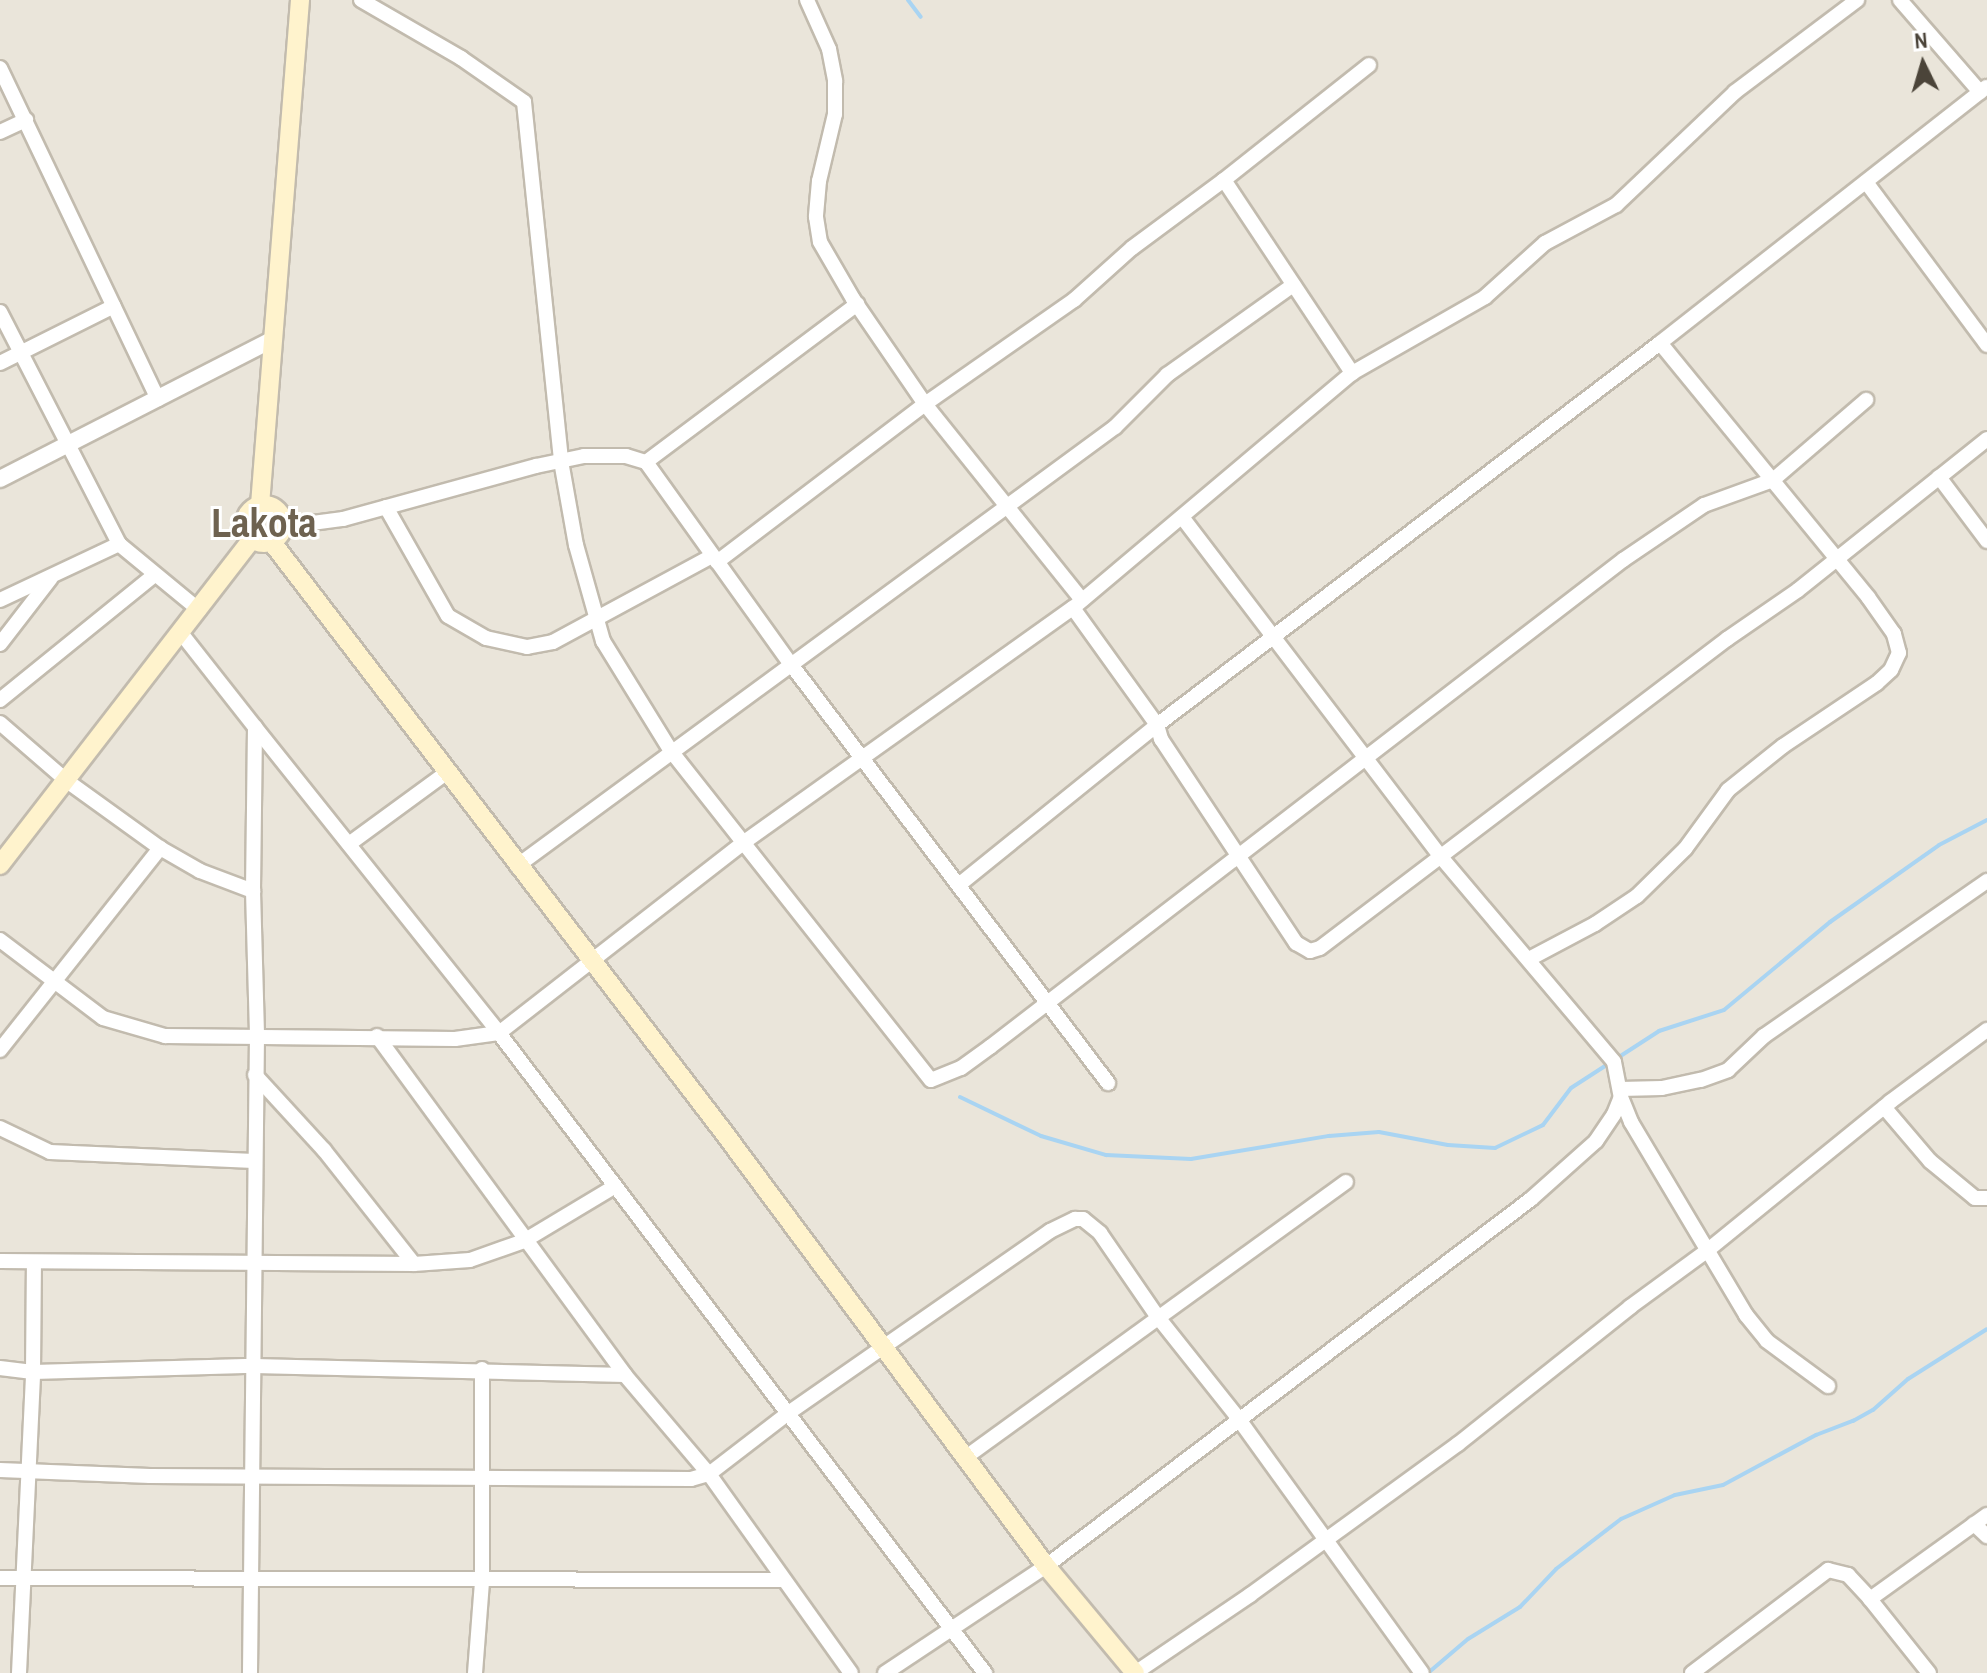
<!DOCTYPE html>
<html>
<head>
<meta charset="utf-8">
<style>
	body { margin:0 }
	#map { position:relative; width:1987px; height:1673px; overflow:hidden; background:#f6f3ec; font-family:"Archivo Narrow",sans-serif }
	div>[style] { position:absolute }
	.residential>* { inset:0; background:#eae5da }
	.stream>* { height:4px; margin:-2px; padding:0 2px; transform-origin:2px; border-radius:2px; background:#a9d4f2 }
	.roads { filter:drop-shadow(2px 0 #c2bbae) drop-shadow(-2px 0 #c2bbae) drop-shadow(0 2px #c2bbae) drop-shadow(0 -2px #c2bbae) }
	.minor>* { height:14px; margin:-7px; padding:0 7px; transform-origin:7px; border-radius:7px; background:#fff }
	.tertiary>* { height:16px; margin:-8px; padding:0 8px; transform-origin:8px; border-radius:8px; background:#fff }
	.secondary>* { height:18px; margin:-9px; padding:0 9px; transform-origin:9px; border-radius:9px; background:#fff3cd }
	.secondary>.ring { margin:-9px; padding:0; box-sizing:content-box; background:none; border:18px solid #fff3cd; border-radius:50% }
	span { translate:-50% -50%; white-space:nowrap; text-align:center; line-height:1.15; -webkit-text-stroke:6px #fff; paint-order:stroke }
	.town-label { font-size:40px; color:#6e6250; font-weight:700 }
	.north { position:absolute; left:1883px; top:24px; width:80px; height:80px; -webkit-text-stroke:6px #fff; paint-order:stroke; rotate:355deg; font-size:22px; font-weight:700; line-height:32px; text-align:center; color:#4b4439 }
	.north::after { content:''; display:block; margin:auto; width:28px; height:36px; background:#4b4439; clip-path:polygon(50% 0,100% 100%,50% 72%,0 100%) }
</style>
</head>
<body>
<div id="map">
	<div class="residential">
		<div style="clip-path:polygon(0 0,1987px 0,1987px 1673px,0 1673px)"></div>
	</div>
	<div class="stream">
		<div style="left:908px;top:0;width:21px;rotate:53deg"></div>
		<div style="left:960px;top:1097px;width:90px;rotate:25.7deg"></div>
		<div style="left:1041px;top:1136px;width:68px;rotate:16.3deg"></div>
		<div style="left:1106px;top:1155px;width:85px;rotate:2.7deg"></div>
		<div style="left:1191px;top:1159px;width:140px;rotate:-9.5deg"></div>
		<div style="left:1329px;top:1136px;width:50px;rotate:-4.6deg"></div>
		<div style="left:1379px;top:1132px;width:70px;rotate:10.7deg"></div>
		<div style="left:1448px;top:1145px;width:47px;rotate:3.7deg"></div>
		<div style="left:1495px;top:1148px;width:53px;rotate:-25.6deg"></div>
		<div style="left:1543px;top:1125px;width:46px;rotate:-52.9deg"></div>
		<div style="left:1571px;top:1088px;width:105px;rotate:-32.9deg"></div>
		<div style="left:1659px;top:1031px;width:68px;rotate:-17.9deg"></div>
		<div style="left:1724px;top:1010px;width:138px;rotate:-39.7deg"></div>
		<div style="left:1830px;top:922px;width:133px;rotate:-35.2deg"></div>
		<div style="left:1939px;top:845px;width:54px;rotate:-27.5deg"></div>
		<div style="left:1428px;top:1673px;width:52px;rotate:-40.4deg"></div>
		<div style="left:1468px;top:1639px;width:61px;rotate:-31.6deg"></div>
		<div style="left:1520px;top:1607px;width:52px;rotate:-46.5deg"></div>
		<div style="left:1556px;top:1569px;width:82px;rotate:-37.6deg"></div>
		<div style="left:1621px;top:1519px;width:59px;rotate:-24deg"></div>
		<div style="left:1675px;top:1495px;width:49px;rotate:-11.8deg"></div>
		<div style="left:1723px;top:1485px;width:106px;rotate:-28.3deg"></div>
		<div style="left:1816px;top:1435px;width:40px;rotate:-21deg"></div>
		<div style="left:1853px;top:1421px;width:23px;rotate:-29deg"></div>
		<div style="left:1873px;top:1410px;width:47px;rotate:-41.5deg"></div>
		<div style="left:1908px;top:1379px;width:93px;rotate:-32.3deg"></div>
	</div>
	<div class="roads">
		<div class="minor">
			<div style="left:361px;top:0;width:116px;rotate:30.1deg"></div>
			<div style="left:461px;top:58px;width:77px;rotate:34.9deg"></div>
			<div style="left:524px;top:102px;width:361px;rotate:84.1deg"></div>
			<div style="left:561px;top:461px;width:85px;rotate:79.9deg"></div>
			<div style="left:576px;top:545px;width:100px;rotate:74.3deg"></div>
			<div style="left:603px;top:641px;width:129px;rotate:58.3deg"></div>
			<div style="left:671px;top:751px;width:419px;rotate:51.7deg"></div>
			<div style="left:931px;top:1080px;width:32px;rotate:-22deg"></div>
			<div style="left:961px;top:1068px;width:36px;rotate:-36deg"></div>
			<div style="left:990px;top:1047px;width:799px;rotate:-37.57deg"></div>
			<div style="left:1623px;top:560px;width:98px;rotate:-34.2deg"></div>
			<div style="left:1704px;top:505px;width:73px;rotate:-19.9deg"></div>
			<div style="left:1773px;top:480px;width:123px;rotate:-40.7deg"></div>
			<div style="left:807px;top:0;width:54px;rotate:65.8deg"></div>
			<div style="left:829px;top:49px;width:33px;rotate:79deg"></div>
			<div style="left:835px;top:81px;width:33px;rotate:90deg"></div>
			<div style="left:835px;top:114px;width:69px;rotate:103.4deg"></div>
			<div style="left:819px;top:181px;width:36px;rotate:95deg"></div>
			<div style="left:816px;top:217px;width:25px;rotate:81deg"></div>
			<div style="left:820px;top:242px;width:66px;rotate:59.9deg"></div>
			<div style="left:853px;top:299px;width:127px;rotate:55.6deg"></div>
			<div style="left:925px;top:404px;width:251px;rotate:51.3deg"></div>
			<div style="left:1900px;top:0;width:122px;rotate:49deg"></div>
			<div style="left:0;top:68px;width:367px;rotate:64.5deg"></div>
			<div style="left:0;top:132px;width:29px;rotate:-25deg"></div>
			<div style="left:1224px;top:180px;width:232px;rotate:56.4deg"></div>
			<div style="left:1866px;top:182px;width:203px;rotate:53.4deg"></div>
			<div style="left:0;top:312px;width:261px;rotate:62.8deg"></div>
			<div style="left:119px;top:544px;width:104px;rotate:39.5deg"></div>
			<div style="left:0;top:363px;width:127px;rotate:-26.6deg"></div>
			<div style="left:646px;top:462px;width:264px;rotate:-36.8deg"></div>
			<div style="left:1939px;top:477px;width:80px;rotate:53.1deg"></div>
			<div style="left:386px;top:507px;width:125px;rotate:60.4deg"></div>
			<div style="left:448px;top:616px;width:44px;rotate:30.1deg"></div>
			<div style="left:486px;top:638px;width:42px;rotate:12.4deg"></div>
			<div style="left:527px;top:647px;width:26px;rotate:-11deg"></div>
			<div style="left:553px;top:642px;width:181px;rotate:-28.4deg"></div>
			<div style="left:1182px;top:517px;width:427px;rotate:52.7deg"></div>
			<div style="left:1441px;top:857px;width:268px;rotate:49.8deg"></div>
			<div style="left:1614px;top:1062px;width:36px;rotate:79deg"></div>
			<div style="left:1621px;top:1097px;width:27px;rotate:68deg"></div>
			<div style="left:1631px;top:1122px;width:225px;rotate:59.2deg"></div>
			<div style="left:1746px;top:1315px;width:33px;rotate:51deg"></div>
			<div style="left:1767px;top:1341px;width:76px;rotate:36.4deg"></div>
			<div style="left:282px;top:527px;width:62px;rotate:-7.5deg"></div>
			<div style="left:343px;top:519px;width:200px;rotate:-15.4deg"></div>
			<div style="left:536px;top:466px;width:49px;rotate:-11.8deg"></div>
			<div style="left:584px;top:456px;width:42px"></div>
			<div style="left:626px;top:456px;width:21px;rotate:17deg"></div>
			<div style="left:646px;top:462px;width:247px;rotate:54.4deg"></div>
			<div style="left:790px;top:663px;width:527px;rotate:52.87deg"></div>
			<div style="left:717px;top:562px;width:261px;rotate:-37.2deg"></div>
			<div style="left:925px;top:404px;width:182px;rotate:-34.9deg"></div>
			<div style="left:1074px;top:300px;width:78px;rotate:-41.9deg"></div>
			<div style="left:1132px;top:248px;width:114px;rotate:-36.5deg"></div>
			<div style="left:1224px;top:180px;width:185px;rotate:-38.4deg"></div>
			<div style="left:0;top:600px;width:132px;rotate:-25.2deg"></div>
			<div style="left:1073px;top:608px;width:144px;rotate:54.3deg"></div>
			<div style="left:1157px;top:725px;width:15px;rotate:74deg"></div>
			<div style="left:1161px;top:739px;width:245px;rotate:56.5deg"></div>
			<div style="left:1296px;top:943px;width:16px;rotate:30deg"></div>
			<div style="left:1310px;top:951px;width:10px;rotate:-17deg"></div>
			<div style="left:1320px;top:948px;width:511px;rotate:-37.21deg"></div>
			<div style="left:1727px;top:639px;width:86px;rotate:-34.6deg"></div>
			<div style="left:1798px;top:590px;width:242px;rotate:-38.6deg"></div>
			<div style="left:181px;top:633px;width:120px;rotate:51.8deg"></div>
			<div style="left:255px;top:727px;width:164px;rotate:90.7deg"></div>
			<div style="left:253px;top:891px;width:144px;rotate:88.4deg"></div>
			<div style="left:257px;top:1035px;width:638px;rotate:90.63deg"></div>
			<div style="left:0;top:644px;width:83px;rotate:-52.3deg"></div>
			<div style="left:0;top:700px;width:197px;rotate:-39deg"></div>
			<div style="left:0;top:723px;width:89px;rotate:40.9deg"></div>
			<div style="left:67px;top:781px;width:115px;rotate:35.8deg"></div>
			<div style="left:160px;top:848px;width:46px;rotate:29.9deg"></div>
			<div style="left:200px;top:871px;width:57px;rotate:20.7deg"></div>
			<div style="left:255px;top:727px;width:391px;rotate:51.4deg"></div>
			<div style="left:499px;top:1033px;width:804px;rotate:52.79deg"></div>
			<div style="left:349px;top:844px;width:120px;rotate:-36.2deg"></div>
			<div style="left:517px;top:866px;width:742px;rotate:-36.28deg"></div>
			<div style="left:1115px;top:427px;width:74px;rotate:-45deg"></div>
			<div style="left:1167px;top:375px;width:155px;rotate:-35.5deg"></div>
			<div style="left:960px;top:884px;width:253px;rotate:-38.9deg"></div>
			<div style="left:1157px;top:725px;width:632px;rotate:-37.21deg"></div>
			<div style="left:1660px;top:343px;width:415px;rotate:-38.1deg"></div>
			<div style="left:0;top:940px;width:129px;rotate:37.1deg"></div>
			<div style="left:103px;top:1018px;width:65px;rotate:16.2deg"></div>
			<div style="left:165px;top:1036px;width:290px;rotate:0.6deg"></div>
			<div style="left:455px;top:1039px;width:44px;rotate:-7.8deg"></div>
			<div style="left:499px;top:1033px;width:309px;rotate:-37.9deg"></div>
			<div style="left:743px;top:843px;width:405px;rotate:-35.5deg"></div>
			<div style="left:1073px;top:608px;width:365px;rotate:-40.1deg"></div>
			<div style="left:1352px;top:373px;width:153px;rotate:-29.7deg"></div>
			<div style="left:1485px;top:297px;width:81px;rotate:-42deg"></div>
			<div style="left:1545px;top:243px;width:81px;rotate:-28.2deg"></div>
			<div style="left:1616px;top:205px;width:164px;rotate:-43.5deg"></div>
			<div style="left:1735px;top:92px;width:153px;rotate:-37deg"></div>
			<div style="left:1529px;top:959px;width:75px;rotate:-27.9deg"></div>
			<div style="left:1595px;top:924px;width:50px;rotate:-33.7deg"></div>
			<div style="left:1637px;top:896px;width:67px;rotate:-44.4deg"></div>
			<div style="left:1685px;top:849px;width:73px;rotate:-53.9deg"></div>
			<div style="left:1728px;top:790px;width:70px;rotate:-38.7deg"></div>
			<div style="left:1783px;top:746px;width:113px;rotate:-33.8deg"></div>
			<div style="left:1877px;top:683px;width:19px;rotate:-43deg"></div>
			<div style="left:1891px;top:670px;width:19px;rotate:-65deg"></div>
			<div style="left:1899px;top:653px;width:20px;rotate:-105deg"></div>
			<div style="left:1894px;top:634px;width:45px;rotate:-125.1deg"></div>
			<div style="left:1868px;top:597px;width:328px;rotate:-129.3deg"></div>
			<div style="left:377px;top:1036px;width:420px;rotate:53.8deg"></div>
			<div style="left:625px;top:1375px;width:130px;rotate:49.7deg"></div>
			<div style="left:709px;top:1474px;width:244px;rotate:54.5deg"></div>
			<div style="left:0;top:1050px;width:258px;rotate:-51.6deg"></div>
			<div style="left:255px;top:1075px;width:102px;rotate:47.4deg"></div>
			<div style="left:324px;top:1150px;width:145px;rotate:51.7deg"></div>
			<div style="left:1620px;top:1089px;width:42px;rotate:-1.4deg"></div>
			<div style="left:1662px;top:1088px;width:40px;rotate:-12deg"></div>
			<div style="left:1701px;top:1080px;width:29px;rotate:-20deg"></div>
			<div style="left:1728px;top:1070px;width:50px;rotate:-43.4deg"></div>
			<div style="left:1764px;top:1036px;width:272px;rotate:-34.8deg"></div>
			<div style="left:1884px;top:1107px;width:71px;rotate:49.6deg"></div>
			<div style="left:1930px;top:1161px;width:58px;rotate:39.4deg"></div>
			<div style="left:1975px;top:1198px;width:12px"></div>
			<div style="left:0;top:1128px;width:55px;rotate:25.6deg"></div>
			<div style="left:50px;top:1152px;width:204px;rotate:2.5deg"></div>
			<div style="left:0;top:1261px;width:414px;rotate:0.4deg"></div>
			<div style="left:414px;top:1264px;width:56px;rotate:-4.1deg"></div>
			<div style="left:470px;top:1260px;width:57px;rotate:-19.4deg"></div>
			<div style="left:524px;top:1241px;width:105px;rotate:-31deg"></div>
			<div style="left:0;top:1368px;width:33px;rotate:7deg"></div>
			<div style="left:33px;top:1372px;width:221px;rotate:-1.6deg"></div>
			<div style="left:254px;top:1366px;width:371px;rotate:1.4deg"></div>
			<div style="left:966px;top:1457px;width:469px;rotate:-35.9deg"></div>
			<div style="left:0;top:1470px;width:150px;rotate:2.3deg"></div>
			<div style="left:150px;top:1476px;width:541px;rotate:0.32deg"></div>
			<div style="left:691px;top:1479px;width:19px;rotate:-16deg"></div>
			<div style="left:709px;top:1474px;width:98px;rotate:-37.6deg"></div>
			<div style="left:787px;top:1414px;width:320px;rotate:-34.8deg"></div>
			<div style="left:1050px;top:1231px;width:28px;rotate:-26deg"></div>
			<div style="left:1075px;top:1219px;width:8px"></div>
			<div style="left:1083px;top:1219px;width:22px;rotate:39deg"></div>
			<div style="left:1100px;top:1233px;width:101px;rotate:55.5deg"></div>
			<div style="left:1157px;top:1316px;width:130px;rotate:51.5deg"></div>
			<div style="left:1238px;top:1418px;width:314px;rotate:54.2deg"></div>
			<div style="left:1974px;top:1524px;width:18px;rotate:43deg"></div>
			<div style="left:0;top:1578px;width:783px;rotate:0.15deg"></div>
			<div style="left:19px;top:1673px;width:301px;rotate:-87.3deg"></div>
			<div style="left:33px;top:1372px;width:108px;rotate:-89.5deg"></div>
			<div style="left:475px;top:1673px;width:91px;rotate:-85.6deg"></div>
			<div style="left:482px;top:1582px;width:213px;rotate:-90deg"></div>
			<div style="left:885px;top:1673px;width:193px;rotate:-33.6deg"></div>
			<div style="left:1046px;top:1566px;width:608px;rotate:-37.11deg"></div>
			<div style="left:1531px;top:1199px;width:87px;rotate:-41.7deg"></div>
			<div style="left:1596px;top:1141px;width:32px;rotate:-56deg"></div>
			<div style="left:1614px;top:1114px;width:18px;rotate:-68deg"></div>
			<div style="left:1135px;top:1673px;width:139px;rotate:-34.1deg"></div>
			<div style="left:1250px;top:1595px;width:257px;rotate:-36deg"></div>
			<div style="left:1458px;top:1444px;width:220px;rotate:-38.5deg"></div>
			<div style="left:1630px;top:1307px;width:97px;rotate:-36.2deg"></div>
			<div style="left:1708px;top:1250px;width:235px;rotate:-39.1deg"></div>
			<div style="left:1890px;top:1102px;width:121px;rotate:-36.6deg"></div>
			<div style="left:1692px;top:1673px;width:171px;rotate:-37.1deg"></div>
			<div style="left:1828px;top:1570px;width:21px;rotate:14deg"></div>
			<div style="left:1848px;top:1575px;width:33px;rotate:47deg"></div>
			<div style="left:1929px;top:1673px;width:95px;rotate:-128.6deg"></div>
			<div style="left:1870px;top:1599px;width:144px;rotate:-35.7deg"></div>
		</div>
		<div class="tertiary">
			<div style="left:0;top:479px;width:305px;rotate:-27.1deg"></div>
		</div>
		<div class="secondary">
			<div style="left:260px;top:505px;width:507px;rotate:-85.47deg"></div>
			<div class="ring" style="left:245px;top:505px;width:20px;height:20px"></div>
			<div style="left:271px;top:541px;width:742px;rotate:52.56deg"></div>
			<div style="left:722px;top:1130px;width:543px;rotate:53.38deg"></div>
			<div style="left:1046px;top:1566px;width:139px;rotate:50.2deg"></div>
			<div style="left:0;top:865px;width:412px;rotate:-52.3deg"></div>
		</div>
	</div>
	<div class="town-label">
		<span style="left:264px;top:523px">Lakota</span>
	</div>
	<div class="north">N</div>
</div>
</body>
</html>
